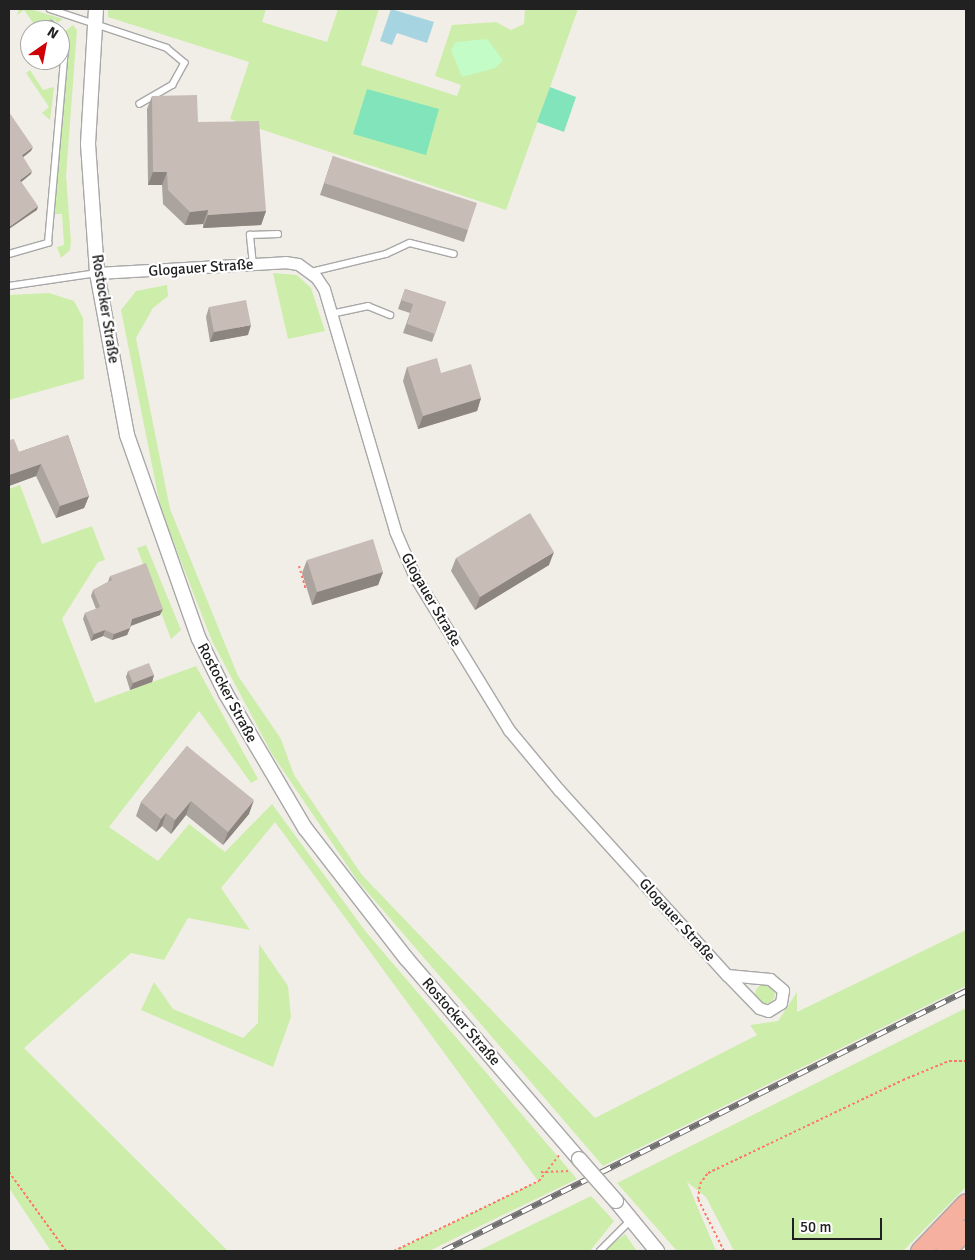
<!DOCTYPE html>
<html>
<head>
<meta charset="utf-8">
<style>
	body { margin:0 }
	#map { position:relative; width:975px; height:1260px; overflow:hidden; background:#f1eee7; font-family:Signika,sans-serif }
	div>[style] { position:absolute }
	.grass>* { inset:0; background:#cdedab }
	.round { border-radius:50% }
	.park>* { inset:0; background:#c3fcc6 }
	.pitch>* { inset:0; background:#82e4bb }
	.water>* { inset:0; background:#a6d5e1 }
	.path>* { height:2px; margin-top:-1px; transform-origin:0; background:repeating-linear-gradient(90deg,#ff766a 0 2.5px,transparent 0 5px) }
	.roads { filter:drop-shadow(1px 0 #a8a8a8) drop-shadow(-1px 0 #a8a8a8) drop-shadow(0 1px #a8a8a8) drop-shadow(0 -1px #a8a8a8) }
	.service>* { height:5.5px; margin:-2.75px; padding:0 2.75px; transform-origin:2.75px; border-radius:2.75px; background:#fff }
	.minor>* { height:11px; margin:-5.5px; padding:0 5.5px; transform-origin:5.5px; border-radius:5.5px; background:#fff }
	.tertiary>* { height:14px; margin:-7px; padding:0 7px; transform-origin:7px; border-radius:7px; background:#fff }
	.trunk>* { height:19px; margin:-9.5px; padding:0 9.5px; transform-origin:9.5px; border-radius:9.5px; background:#f6b09f }
	.rail>* { height:5.5px; margin-top:-2.75px; transform-origin:0; background:repeating-linear-gradient(90deg,#fff 0 11px,#6f6f6f 0 22px); box-sizing:border-box; border-block:1px solid #6f6f6f }
	.bridges { filter:drop-shadow(1px 0 #a8a8a8) drop-shadow(-1px 0 #a8a8a8) drop-shadow(0 1px #a8a8a8) drop-shadow(0 -1px #a8a8a8) }
	.tertiary-bridge>* { height:14px; margin:-7px; padding:0 7px; transform-origin:7px; border-radius:7px; background:#fff }
	.wall>* { inset:0; background:#aba39d }
	.shaded-wall>* { inset:0; background:#8b847f }
	.building>* { inset:0; background:#c7bdb6 }
	span { translate:-50% -50%; white-space:nowrap; text-align:center; line-height:1.15; -webkit-text-stroke:4.5px #fff; paint-order:stroke }
	.street-label { font-size:15px; color:#212121 }
	.frame { position:absolute; inset:0; border:10px solid #212121; pointer-events:none }
	.north { position:absolute; left:20px; top:20px; width:50px; height:50px; box-sizing:border-box; background:#fff; border:1px solid #a6a6a6; border-radius:50%; rotate:33deg; font-size:14px; font-weight:700; line-height:20px; text-align:center; color:#212121 }
	.north::after { content:''; display:block; margin:auto; width:18px; height:22px; background:#d10006; clip-path:polygon(50% 0,100% 100%,50% 72%,0 100%) }
	.scale { position:absolute; left:792px; top:1218px; width:90px; height:22px; box-sizing:border-box; border:2px solid #212121; border-top:0; padding-left:6px; font-size:15px; line-height:18px; white-space:nowrap; color:#212121; -webkit-text-stroke:4px #fff; paint-order:stroke }
</style>
</head>
<body>
<div id="map">
	<div class="grass">
		<div style="clip-path:polygon(19px 9px,30px 9px,63px 19px,57px 23px,54px 19px,38px 30px,24px 10px,17px 15px)"></div>
		<div style="clip-path:polygon(108px 9px,266px 9px,262px 22px,327px 42px,338px 9px,379px 9px,361px 65px,457px 96px,461px 85px,435px 76px,452px 25px,496px 22px,511px 30px,524px 24px,525px 9px,578px 9px,506px 210px,230px 119px,249px 62px,108px 17px)"></div>
		<div style="clip-path:polygon(73px 25px,77px 30px,66px 176px,71px 242px,70px 250px,61px 258px,57px 247px,64px 245px,62px 214px,53px 214px,69px 39px,64px 32px)"></div>
		<div style="clip-path:polygon(30px 70px,43px 90px,54px 87px,50px 120px,42px 113px,49px 107px,26px 73px)"></div>
		<div style="clip-path:polygon(273px 273px,297px 275px,311px 288px,325px 331px,288px 339px)"></div>
		<div style="clip-path:polygon(167px 285px,168px 296px,153px 308px,136px 338px,170px 509px,238px 676px,281px 739px,294px 775px,362px 875px,595px 1118px,757px 1035px,750px 1025px,778px 1021px,797px 992px,797px 1012px,966px 930px,966px 986px,603px 1166px,357px 880px,272px 754px,212px 641px,161px 510px,121px 310px,136px 291px)"></div>
		<div style="clip-path:polygon(49px 293px,74px 301px,83px 318px,84px 379px,9px 400px,9px 295px)"></div>
		<div style="clip-path:polygon(20px 485px,42px 544px,92px 526px,105px 560px,98px 562px,62px 619px,95px 703px,196px 666px,258px 779px,251px 783px,199px 711px,109px 827px,158px 861px,189px 824px,225px 852px,272px 804px,366px 932px,577px 1179px,429px 1251px,394px 1251px,538px 1181px,275px 822px,221px 888px,250px 930px,188px 918px,164px 960px,131px 953px,24px 1048px,228px 1251px,51px 1251px,9px 1188px,9px 489px)"></div>
		<div style="clip-path:polygon(146px 545px,181px 630px,171px 639px,137px 548px)"></div>
		<div style="clip-path:polygon(259px 944px,288px 986px,291px 1017px,273px 1067px,141px 1010px,154px 982px,173px 1009px,243px 1038px,258px 1023px)"></div>
		<div class="round" style="left:755px;top:984px;width:20px;height:20px"></div>
		<div style="clip-path:polygon(966px 1008px,966px 1187px,903px 1251px,734px 1251px,706px 1197px,687px 1182px,716px 1251px,677px 1251px,617px 1183px)"></div>
		<div style="clip-path:polygon(591px 1196px,614px 1221px,590px 1251px,478px 1251px)"></div>
		<div style="clip-path:polygon(625px 1234px,637px 1251px,606px 1251px,608px 1247px)"></div>
	</div>
	<div class="park">
		<div style="clip-path:polygon(487px 39px,503px 60px,495px 68px,462px 77px,451px 50px,456px 42px)"></div>
	</div>
	<div class="pitch">
		<div style="clip-path:polygon(550px 87px,576px 97px,564px 132px,537px 122px)"></div>
		<div style="clip-path:polygon(367px 89px,439px 109px,426px 155px,353px 134px)"></div>
	</div>
	<div class="water">
		<div style="clip-path:polygon(391px 9px,434px 22px,427px 43px,397px 33px,392px 45px,380px 41px)"></div>
	</div>
	<div class="path">
		<div style="left:299px;top:566px;width:25px;rotate:74deg"></div>
		<div style="left:9px;top:1172px;width:97px;rotate:54.2deg"></div>
		<div style="left:541px;top:1172px;width:30px;rotate:-2deg"></div>
		<div style="left:394px;top:1251px;width:161px;rotate:-25.8deg"></div>
		<div style="left:539px;top:1181px;width:33px;rotate:-52deg"></div>
		<div style="left:724px;top:1251px;width:58px;rotate:-116.6deg"></div>
		<div style="left:698px;top:1199px;width:15px;rotate:-82deg"></div>
		<div style="left:700px;top:1184px;width:14px;rotate:-54deg"></div>
		<div style="left:708px;top:1173px;width:216px;rotate:-25.5deg"></div>
		<div style="left:903px;top:1080px;width:50px;rotate:-22.4deg"></div>
		<div style="left:949px;top:1061px;width:17px"></div>
	</div>
	<div class="roads">
		<div class="service">
			<div style="left:50px;top:9px;width:123px;rotate:18.4deg"></div>
			<div style="left:167px;top:48px;width:23px;rotate:40deg"></div>
			<div style="left:185px;top:63px;width:25px;rotate:119deg"></div>
			<div style="left:173px;top:85px;width:38px;rotate:150deg"></div>
			<div style="left:51px;top:24px;width:8px;rotate:50deg"></div>
			<div style="left:9px;top:254px;width:41px;rotate:-15.8deg"></div>
			<div style="left:48px;top:243px;width:196px;rotate:-85deg"></div>
			<div style="left:65px;top:48px;width:12px;rotate:-114deg"></div>
			<div style="left:253px;top:265px;width:30px;rotate:-96deg"></div>
			<div style="left:250px;top:235px;width:28px;rotate:-2deg"></div>
			<div style="left:311px;top:272px;width:77px;rotate:-13.5deg"></div>
			<div style="left:386px;top:254px;width:26px;rotate:-25deg"></div>
			<div style="left:410px;top:243px;width:45px;rotate:14deg"></div>
			<div style="left:9px;top:286px;width:89px;rotate:-8.4deg"></div>
			<div style="left:331px;top:314px;width:38px;rotate:-12deg"></div>
			<div style="left:368px;top:306px;width:24px;rotate:22deg"></div>
			<div style="left:600px;top:1251px;width:44px;rotate:-45deg"></div>
		</div>
		<div class="minor">
			<div style="left:97px;top:273px;width:188px;rotate:-3.3deg"></div>
			<div style="left:285px;top:262px;width:13px;rotate:9deg"></div>
			<div style="left:298px;top:264px;width:22px;rotate:36deg"></div>
			<div style="left:316px;top:277px;width:14px;rotate:56deg"></div>
			<div style="left:324px;top:289px;width:252px;rotate:73.6deg"></div>
			<div style="left:395px;top:531px;width:48px;rotate:66.6deg"></div>
			<div style="left:414px;top:575px;width:182px;rotate:58.5deg"></div>
			<div style="left:509px;top:730px;width:78px;rotate:50.2deg"></div>
			<div style="left:559px;top:790px;width:250px;rotate:47.8deg"></div>
			<div style="left:727px;top:975px;width:46px;rotate:45.9deg"></div>
			<div style="left:759px;top:1008px;width:9px;rotate:18deg"></div>
			<div style="left:768px;top:1011px;width:15px;rotate:-32deg"></div>
			<div style="left:781px;top:1003px;width:13px;rotate:-81deg"></div>
			<div style="left:783px;top:990px;width:17px;rotate:-140deg"></div>
			<div style="left:770px;top:979px;width:43px;rotate:-174.7deg"></div>
		</div>
		<div class="tertiary">
			<div style="left:96px;top:9px;width:135px;rotate:93.4deg"></div>
			<div style="left:88px;top:144px;width:129px;rotate:86deg"></div>
			<div style="left:97px;top:273px;width:165px;rotate:79.5deg"></div>
			<div style="left:127px;top:435px;width:216px;rotate:70.6deg"></div>
			<div style="left:199px;top:639px;width:61px;rotate:63.9deg"></div>
			<div style="left:226px;top:694px;width:156px;rotate:59.5deg"></div>
			<div style="left:305px;top:828px;width:165px;rotate:52.2deg"></div>
			<div style="left:406px;top:958px;width:265px;rotate:49.3deg"></div>
			<div style="left:616px;top:1201px;width:65px;rotate:50.6deg"></div>
		</div>
		<div class="trunk">
			<div style="left:920px;top:1251px;width:66px;rotate:-46.2deg"></div>
			<div style="left:945px;top:1251px;width:30px;rotate:-46deg"></div>
		</div>
	</div>
	<div class="rail">
		<div style="left:443px;top:1251px;width:584px;rotate:-26.43deg"></div>
	</div>
	<div class="bridges">
		<div class="tertiary-bridge">
			<div style="left:579px;top:1159px;width:56px;rotate:48.6deg"></div>
		</div>
	</div>
	<div class="wall">
		<div style="clip-path:polygon(152px 96px,198px 122px,266px 211px,261px 225px,203px 228px,203px 224px,185px 225px,163px 204px,162px 185px,148px 185px,147px 109px)"></div>
		<div style="clip-path:polygon(333px 156px,468px 230px,464px 242px,320px 195px)"></div>
		<div style="clip-path:polygon(405px 289px,446px 302px,432px 342px,403px 333px,410px 313px,398px 309px)"></div>
		<div style="clip-path:polygon(209px 307px,248px 335px,210px 342px,206px 317px)"></div>
		<div style="clip-path:polygon(407px 367px,441px 373px,481px 398px,477px 411px,418px 429px,403px 381px)"></div>
		<div style="clip-path:polygon(68px 435px,89px 496px,84px 508px,56px 518px,36px 476px,9px 486px,9px 440px,19px 452px)"></div>
		<div style="clip-path:polygon(456px 558px,549px 565px,475px 610px,451px 571px)"></div>
		<div style="clip-path:polygon(307px 560px,383px 572px,378px 585px,312px 605px,302px 573px)"></div>
		<div style="clip-path:polygon(110px 576px,160px 615px,131px 626px,127px 635px,112px 640px,103px 636px,91px 641px,83px 619px,85px 613px,96px 609px,91px 596px,93px 590px,108px 582px)"></div>
		<div style="clip-path:polygon(128px 671px,154px 675px,152px 682px,130px 690px,126px 677px)"></div>
		<div style="clip-path:polygon(187px 746px,249px 814px,223px 845px,186px 815px,171px 834px,162px 826px,156px 832px,136px 816px,141px 802px)"></div>
	</div>
	<div class="shaded-wall">
		<div style="clip-path:polygon(33px 147px,31px 151px,21px 159px,22px 155px)"></div>
		<div style="clip-path:polygon(32px 171px,31px 174px,19px 184px,20px 180px)"></div>
		<div style="clip-path:polygon(153px 172px,167px 172px,162px 185px,148px 185px)"></div>
		<div style="clip-path:polygon(38px 206px,37px 210px,9px 229px,9px 227px)"></div>
		<div style="clip-path:polygon(208px 210px,203px 224px,185px 225px,190px 212px)"></div>
		<div style="clip-path:polygon(266px 211px,261px 225px,203px 228px,208px 215px)"></div>
		<div style="clip-path:polygon(251px 325px,248px 335px,210px 342px,214px 332px)"></div>
		<div style="clip-path:polygon(481px 398px,477px 411px,418px 429px,423px 416px)"></div>
		<div style="clip-path:polygon(41px 464px,36px 476px,9px 486px,9px 475px)"></div>
		<div style="clip-path:polygon(89px 496px,84px 508px,56px 518px,60px 506px)"></div>
		<div style="clip-path:polygon(554px 552px,549px 565px,475px 610px,480px 597px)"></div>
		<div style="clip-path:polygon(383px 572px,378px 585px,312px 605px,317px 592px)"></div>
		<div style="clip-path:polygon(163px 609px,160px 615px,130px 626px,132px 619px)"></div>
		<div style="clip-path:polygon(130px 628px,127px 635px,112px 640px,114px 634px)"></div>
		<div style="clip-path:polygon(105px 630px,103px 636px,91px 641px,94px 634px)"></div>
		<div style="clip-path:polygon(154px 675px,152px 682px,130px 690px,133px 683px)"></div>
		<div style="clip-path:polygon(254px 800px,249px 814px,223px 845px,228px 832px)"></div>
		<div style="clip-path:polygon(191px 801px,186px 815px,171px 834px,175px 820px)"></div>
		<div style="clip-path:polygon(166px 813px,162px 826px,156px 832px,161px 819px)"></div>
	</div>
	<div class="building">
		<div style="clip-path:polygon(197px 95px,198px 122px,259px 121px,266px 211px,208px 215px,208px 210px,190px 212px,168px 190px,167px 172px,153px 172px,152px 96px)"></div>
		<div style="clip-path:polygon(9px 112px,33px 147px,22px 155px,32px 171px,20px 180px,38px 206px,9px 227px)"></div>
		<div style="clip-path:polygon(333px 156px,477px 203px,468px 230px,324px 183px)"></div>
		<div style="clip-path:polygon(405px 289px,446px 302px,435px 334px,407px 324px,413px 304px,401px 300px)"></div>
		<div style="clip-path:polygon(246px 300px,251px 325px,214px 332px,209px 307px)"></div>
		<div style="clip-path:polygon(437px 358px,441px 373px,471px 364px,481px 398px,423px 416px,407px 367px)"></div>
		<div style="clip-path:polygon(68px 435px,89px 496px,60px 506px,41px 464px,9px 475px,9px 440px,14px 439px,19px 452px)"></div>
		<div style="clip-path:polygon(530px 513px,554px 552px,480px 597px,456px 558px)"></div>
		<div style="clip-path:polygon(373px 539px,383px 572px,317px 592px,307px 560px)"></div>
		<div style="clip-path:polygon(146px 563px,163px 609px,132px 619px,130px 628px,114px 634px,105px 630px,94px 634px,85px 613px,100px 607px,93px 590px,112px 580px,110px 576px)"></div>
		<div style="clip-path:polygon(149px 663px,154px 675px,133px 683px,128px 671px)"></div>
		<div style="clip-path:polygon(187px 746px,254px 800px,228px 832px,191px 801px,175px 820px,166px 813px,161px 819px,141px 802px)"></div>
	</div>
	<div class="street-label">
		<span style="left:201px;top:268px;rotate:-4deg">Glogauer Straße</span>
		<span style="left:105px;top:309px;rotate:81deg">Rostocker Straße</span>
		<span style="left:431px;top:600px;rotate:60deg">Glogauer Straße</span>
		<span style="left:227px;top:693px;rotate:62deg">Rostocker Straße</span>
		<span style="left:677px;top:920px;rotate:48deg">Glogauer Straße</span>
		<span style="left:461px;top:1022px;rotate:49deg">Rostocker Straße</span>
	</div>
	<div class="frame"></div>
	<div class="north">N</div>
	<div class="scale">50 m</div>
</div>
</body>
</html>
